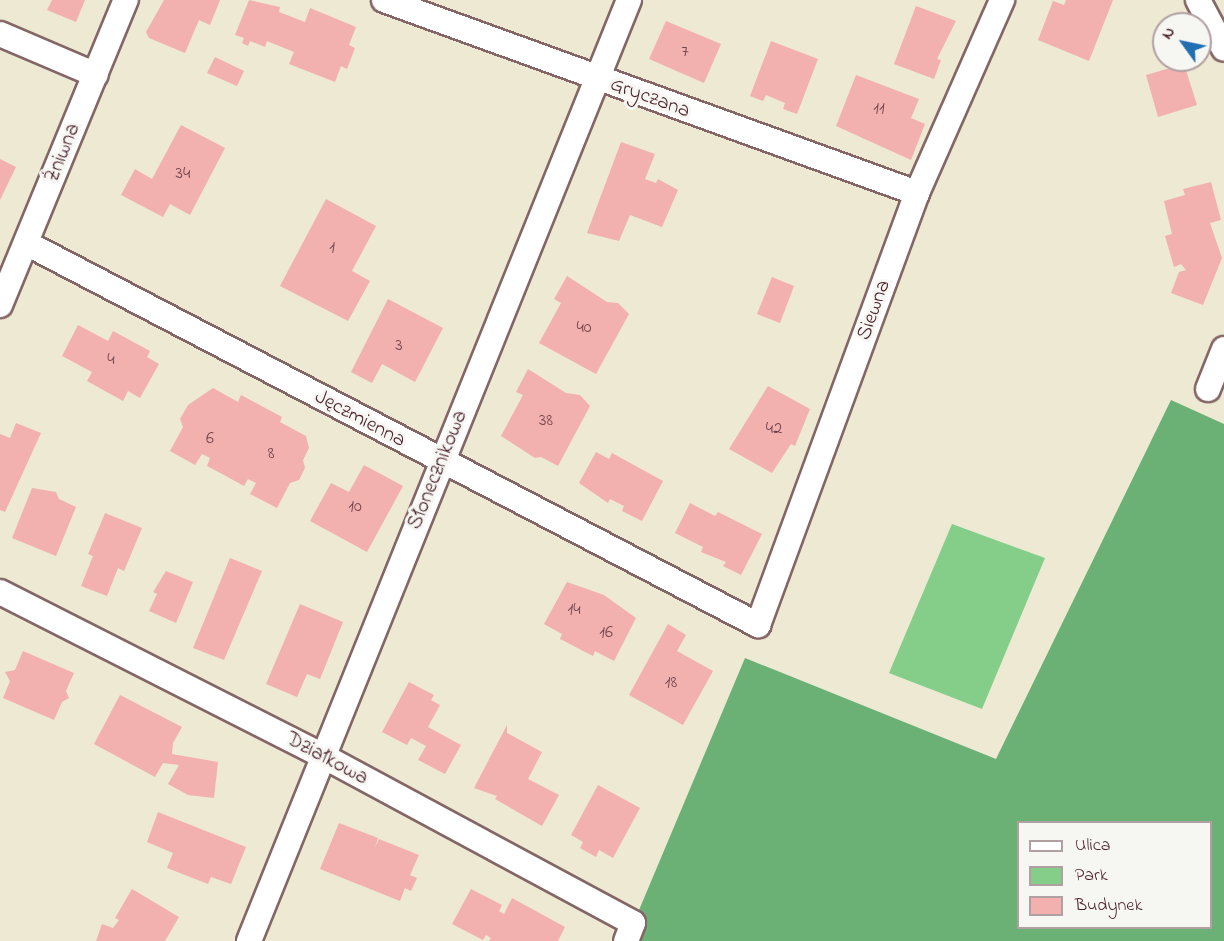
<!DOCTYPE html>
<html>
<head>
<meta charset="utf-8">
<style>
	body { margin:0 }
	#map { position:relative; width:1224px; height:941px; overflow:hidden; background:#ede9d2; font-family:"Indie Flower",sans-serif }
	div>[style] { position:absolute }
	.green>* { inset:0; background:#84ce8a }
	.forest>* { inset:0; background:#6bb176 }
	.building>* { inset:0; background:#f2b1af }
	.roads { filter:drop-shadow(2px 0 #836665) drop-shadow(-2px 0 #836665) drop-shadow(0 2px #836665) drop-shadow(0 -2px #836665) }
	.street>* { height:24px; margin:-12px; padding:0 12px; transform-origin:12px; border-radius:12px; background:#fff }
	span { translate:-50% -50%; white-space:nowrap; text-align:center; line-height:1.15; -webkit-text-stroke:6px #f6f6f2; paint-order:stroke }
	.number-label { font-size:18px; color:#74444c }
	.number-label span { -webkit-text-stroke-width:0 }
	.street-label { font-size:21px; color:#4a1f2b }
	.legend { position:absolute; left:1017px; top:821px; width:195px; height:108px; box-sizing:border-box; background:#f6f6f2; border:2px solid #b1a0a2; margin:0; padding:8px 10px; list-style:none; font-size:18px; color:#4a1f2b }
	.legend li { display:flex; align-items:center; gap:12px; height:30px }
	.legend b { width:30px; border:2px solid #b1a0a2 }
	.north { position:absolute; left:1152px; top:12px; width:60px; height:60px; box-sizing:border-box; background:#f6f6f2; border:2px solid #b1a0a2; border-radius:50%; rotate:303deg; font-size:16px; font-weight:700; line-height:24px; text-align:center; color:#4a1f2b }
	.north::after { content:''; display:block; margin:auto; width:21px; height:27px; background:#1f6fb2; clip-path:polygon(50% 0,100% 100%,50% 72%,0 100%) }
</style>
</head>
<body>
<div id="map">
	<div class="green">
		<div style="clip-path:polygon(952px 524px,1045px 558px,982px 709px,889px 673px)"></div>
	</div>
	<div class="forest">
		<div style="clip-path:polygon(evenodd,1171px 400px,1224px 424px,1224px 941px,626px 941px,745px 658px,996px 759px,1171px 400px,1018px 822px,1210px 822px,1210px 928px,1018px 928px,1018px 822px)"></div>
	</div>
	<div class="building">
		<div style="clip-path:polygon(52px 0,85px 0,76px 22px,47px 10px)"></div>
		<div style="clip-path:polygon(164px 0,220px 0,210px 25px,199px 20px,185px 53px,149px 38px,146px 32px)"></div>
		<div style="clip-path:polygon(249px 0,280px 7px,279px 12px,305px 22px,310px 8px,356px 27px,349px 45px,355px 48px,347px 69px,341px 66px,335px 82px,289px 64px,294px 52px,267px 41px,265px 47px,250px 41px,248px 46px,242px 43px,244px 38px,235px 35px)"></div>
		<div style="clip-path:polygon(1066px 0,1113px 0,1089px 61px,1038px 40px,1053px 1px,1064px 5px)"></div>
		<div style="clip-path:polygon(916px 6px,956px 21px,937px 59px,941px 60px,934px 79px,894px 64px)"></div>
		<div style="clip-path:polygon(666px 21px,721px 44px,704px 83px,649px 59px)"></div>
		<div style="clip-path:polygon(771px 41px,818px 59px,797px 114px,783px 109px,785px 103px,766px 95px,763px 101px,750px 96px)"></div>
		<div style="clip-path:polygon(215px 57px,244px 71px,237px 86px,207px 73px)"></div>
		<div style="clip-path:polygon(1184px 64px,1197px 105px,1158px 117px,1146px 75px)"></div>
		<div style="clip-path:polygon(856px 75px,919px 99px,911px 118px,925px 124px,911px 160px,836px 126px)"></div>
		<div style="clip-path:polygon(181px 125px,225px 148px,190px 215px,170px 204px,163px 217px,121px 195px,135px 169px,152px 179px)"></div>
		<div style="clip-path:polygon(621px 142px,655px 154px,645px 179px,656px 183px,658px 179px,678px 190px,662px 227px,630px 215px,619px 241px,587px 233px)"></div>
		<div style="clip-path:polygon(0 159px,16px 167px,0 200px)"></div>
		<div style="clip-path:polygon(1211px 182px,1221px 220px,1210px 223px,1222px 258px,1203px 305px,1171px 293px,1179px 272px,1186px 270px,1181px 264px,1174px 267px,1165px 236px,1172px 234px,1164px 201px,1185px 195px,1183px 189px)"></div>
		<div style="clip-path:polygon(326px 199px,376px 226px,352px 271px,370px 281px,348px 321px,280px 286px)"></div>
		<div style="clip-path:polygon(567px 276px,607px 302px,618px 303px,629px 314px,596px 374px,539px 343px,561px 303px,554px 299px)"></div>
		<div style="clip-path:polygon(772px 277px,794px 286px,780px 323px,757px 314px)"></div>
		<div style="clip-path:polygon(388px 299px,443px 328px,415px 382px,382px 364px,372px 383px,351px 372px)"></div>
		<div style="clip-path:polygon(78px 325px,108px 341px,113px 331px,150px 351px,147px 357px,159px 364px,140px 398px,128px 391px,123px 401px,87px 381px,92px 372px,62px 356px)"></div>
		<div style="clip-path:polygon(528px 369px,566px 393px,580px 395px,590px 406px,558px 466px,541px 457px,535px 458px,501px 436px,523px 395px,516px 392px)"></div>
		<div style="clip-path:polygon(768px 386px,810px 409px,795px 446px,791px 444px,772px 473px,729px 449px)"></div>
		<div style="clip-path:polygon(213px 388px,238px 402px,241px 395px,282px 417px,280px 422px,306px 436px,309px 448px,303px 460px,305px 468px,299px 480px,290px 483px,277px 508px,250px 494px,256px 483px,248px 479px,244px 486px,224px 475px,207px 466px,210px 458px,202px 454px,195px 465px,170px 451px,183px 427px,180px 419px,188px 405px)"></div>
		<div style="clip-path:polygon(16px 423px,41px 433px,5px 512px,0 510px,0 434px,10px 438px)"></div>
		<div style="clip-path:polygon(596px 452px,609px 459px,612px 453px,663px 481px,642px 521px,622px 511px,624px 506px,610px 499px,608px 503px,579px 483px)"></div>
		<div style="clip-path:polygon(364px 465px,403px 486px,367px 552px,310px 521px,331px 483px,349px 492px)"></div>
		<div style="clip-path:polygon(32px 488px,56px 492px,59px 499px,76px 507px,56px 556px,12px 538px)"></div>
		<div style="clip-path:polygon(690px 503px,715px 516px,718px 512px,762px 534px,741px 575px,723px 566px,726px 562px,701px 552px,703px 547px,675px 533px)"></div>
		<div style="clip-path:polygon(105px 513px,142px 528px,124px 571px,118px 568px,107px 596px,81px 586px,93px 556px,88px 554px)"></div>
		<div style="clip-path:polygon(230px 558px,262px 571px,224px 660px,193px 648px)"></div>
		<div style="clip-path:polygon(166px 571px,193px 582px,176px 623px,149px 611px,157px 594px,153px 592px)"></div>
		<div style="clip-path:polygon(567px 582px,604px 595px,636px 618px,614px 661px,595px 651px,593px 656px,560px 639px,562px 634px,544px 624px)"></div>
		<div style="clip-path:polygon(300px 604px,343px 622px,320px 679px,307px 674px,297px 697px,266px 684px)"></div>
		<div style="clip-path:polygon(668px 624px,686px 635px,677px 651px,713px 671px,683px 725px,629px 695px)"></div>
		<div style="clip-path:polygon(23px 651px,74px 673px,66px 691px,69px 698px,62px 702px,54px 720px,3px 698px,10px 681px,5px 672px,15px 670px)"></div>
		<div style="clip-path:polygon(409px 682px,434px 695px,431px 700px,440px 705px,428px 727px,461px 745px,445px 774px,418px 760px,426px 746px,411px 738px,407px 745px,382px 732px)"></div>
		<div style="clip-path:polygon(120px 695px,182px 727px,173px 743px,172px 754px,218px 762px,214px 798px,188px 795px,168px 784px,179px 765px,163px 763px,155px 777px,94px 744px)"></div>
		<div style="clip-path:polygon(507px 725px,507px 733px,542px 752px,528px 779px,559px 795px,542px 826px,495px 799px,497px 796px,474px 788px)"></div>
		<div style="clip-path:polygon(598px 785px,640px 808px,613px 858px,599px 850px,596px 857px,580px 848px,583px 842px,571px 835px)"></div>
		<div style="clip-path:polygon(158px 812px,246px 847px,231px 884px,211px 877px,208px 884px,167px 868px,173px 853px,147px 842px)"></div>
		<div style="clip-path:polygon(339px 823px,378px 838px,375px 847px,379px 839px,419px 855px,410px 875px,417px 878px,411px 891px,405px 888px,400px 901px,320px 869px)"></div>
		<div style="clip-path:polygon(132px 889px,179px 917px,165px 941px,96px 941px,102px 924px,113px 928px,119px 920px,115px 918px)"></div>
		<div style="clip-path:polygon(471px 889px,502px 905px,499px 911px,504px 914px,512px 898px,565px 927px,558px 941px,489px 941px,491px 938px,486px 935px,483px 940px,452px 924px)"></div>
	</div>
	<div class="roads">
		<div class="street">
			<div style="left:384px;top:0;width:567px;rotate:19.91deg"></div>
			<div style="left:1198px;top:0;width:55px;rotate:62deg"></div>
			<div style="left:0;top:34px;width:104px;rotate:23.1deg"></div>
			<div style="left:26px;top:243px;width:826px;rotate:27.56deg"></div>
			<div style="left:758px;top:625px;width:460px;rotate:-69.8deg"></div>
			<div style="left:917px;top:193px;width:211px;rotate:-66.2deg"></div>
			<div style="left:0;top:305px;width:330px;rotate:-67.6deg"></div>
			<div style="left:1208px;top:389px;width:43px;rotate:-68.2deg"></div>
			<div style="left:0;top:592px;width:362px;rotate:26.9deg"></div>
			<div style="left:323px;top:756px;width:352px;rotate:28.3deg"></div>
			<div style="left:633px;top:923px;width:19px;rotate:111deg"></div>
			<div style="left:249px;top:941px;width:1015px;rotate:-68.01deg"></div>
		</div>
	</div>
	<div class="number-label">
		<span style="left:685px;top:52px">7</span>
		<span style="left:879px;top:109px">11</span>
		<span style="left:183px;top:174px">34</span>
		<span style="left:332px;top:248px">1</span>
		<span style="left:584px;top:328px">40</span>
		<span style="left:399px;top:346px">3</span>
		<span style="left:111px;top:360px">4</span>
		<span style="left:546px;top:421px">38</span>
		<span style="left:774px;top:429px">42</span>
		<span style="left:210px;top:439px">6</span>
		<span style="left:271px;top:454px">8</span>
		<span style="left:355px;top:507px">10</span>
		<span style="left:574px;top:610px">14</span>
		<span style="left:606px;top:633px">16</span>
		<span style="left:671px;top:683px">18</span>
	</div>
	<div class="street-label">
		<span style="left:650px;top:98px;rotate:20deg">Gryczana</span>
		<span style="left:63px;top:153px;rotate:-68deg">Żniwna</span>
		<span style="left:874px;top:310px;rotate:-70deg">Siewna</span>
		<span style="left:360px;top:419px;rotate:28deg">Jęczmienna</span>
		<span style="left:438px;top:470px;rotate:-68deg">Słonecznikowa</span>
		<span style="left:327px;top:759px;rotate:28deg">Działkowa</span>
	</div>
	<ul class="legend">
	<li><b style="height:8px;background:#fff"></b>Ulica</li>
	<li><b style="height:16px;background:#84ce8a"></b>Park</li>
	<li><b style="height:16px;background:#f2b1af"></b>Budynek</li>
	</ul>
	<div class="north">N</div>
</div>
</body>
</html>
